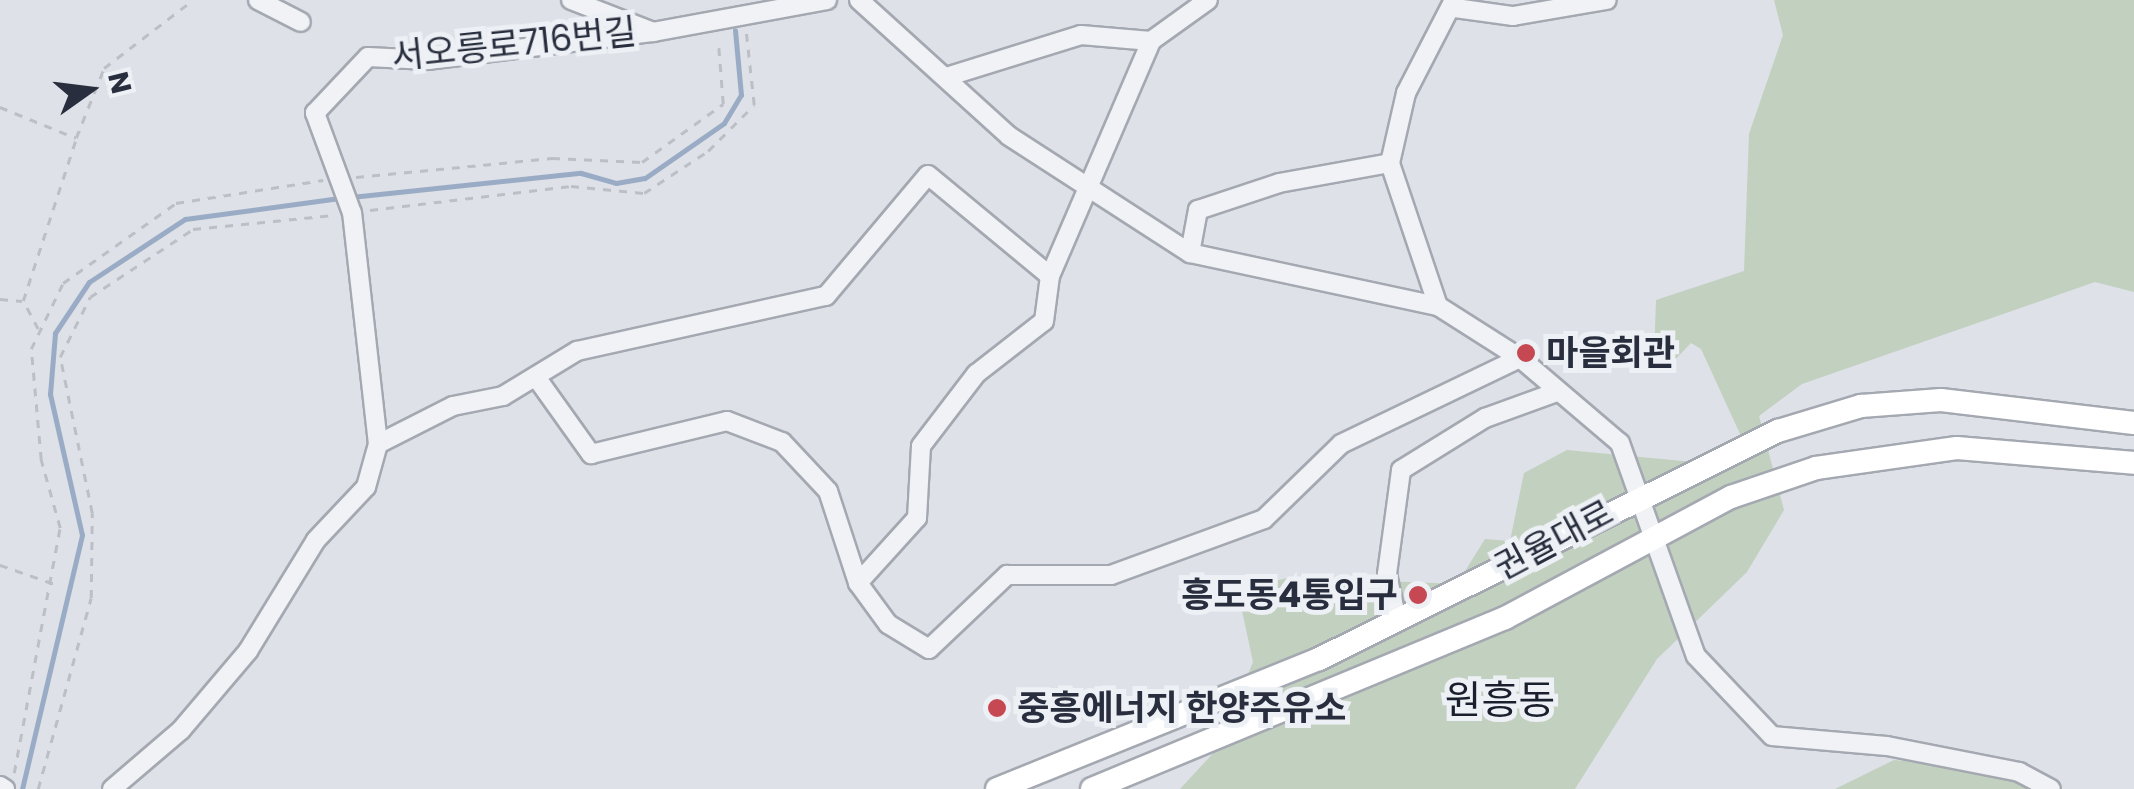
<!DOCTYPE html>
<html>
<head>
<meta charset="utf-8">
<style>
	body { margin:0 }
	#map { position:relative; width:2134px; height:789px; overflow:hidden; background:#dee1e7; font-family:Poppins,"Noto Sans KR",sans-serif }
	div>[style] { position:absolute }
	.green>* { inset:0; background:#c2d0bf }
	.stream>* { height:5px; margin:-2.5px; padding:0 2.5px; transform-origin:2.5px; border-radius:2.5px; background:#9aacc5 }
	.path>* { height:2.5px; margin-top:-1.25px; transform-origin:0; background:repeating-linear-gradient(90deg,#bcbfc5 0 8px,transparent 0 16px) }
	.roads { filter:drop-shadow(2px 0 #a4a8b1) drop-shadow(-2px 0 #a4a8b1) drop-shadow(0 2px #a4a8b1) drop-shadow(0 -2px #a4a8b1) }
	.minor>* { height:18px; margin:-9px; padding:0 9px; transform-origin:9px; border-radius:9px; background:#f0f2f5 }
	.major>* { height:22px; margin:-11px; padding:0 11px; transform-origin:11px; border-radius:11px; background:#fff }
	.dots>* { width:28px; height:28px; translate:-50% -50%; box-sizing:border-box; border:5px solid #edf0f5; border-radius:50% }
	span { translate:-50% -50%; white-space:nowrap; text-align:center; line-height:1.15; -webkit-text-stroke:10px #edf0f5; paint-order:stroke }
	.street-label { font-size:35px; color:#282e3d }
	.poi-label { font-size:35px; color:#282e3d; font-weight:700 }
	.left { translate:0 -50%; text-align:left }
	.right { translate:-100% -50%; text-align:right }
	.quarter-label { font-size:40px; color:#1a1f2d }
	.north { position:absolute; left:40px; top:40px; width:100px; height:100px; -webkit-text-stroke:8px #edf0f5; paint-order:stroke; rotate:76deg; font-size:28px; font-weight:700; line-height:40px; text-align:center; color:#282e3d }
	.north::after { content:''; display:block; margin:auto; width:35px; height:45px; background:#282e3d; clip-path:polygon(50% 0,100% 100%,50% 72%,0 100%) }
</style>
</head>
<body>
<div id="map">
	<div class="green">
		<div style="clip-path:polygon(1774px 0,2134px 0,2134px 292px,2095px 282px,1802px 384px,1759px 416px,1784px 510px,1747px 572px,1657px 659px,1575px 789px,1180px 789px,1217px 749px,1253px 662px,1238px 592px,1290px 577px,1457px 584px,1485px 539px,1510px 541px,1524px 473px,1567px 450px,1714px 464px,1734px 453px,1741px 436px,1701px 349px,1691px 343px,1667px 368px,1654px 358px,1656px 300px,1744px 271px,1749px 134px,1783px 35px)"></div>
		<div style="clip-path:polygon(1894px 760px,2019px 772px,2051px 789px,1835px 789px)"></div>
	</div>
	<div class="stream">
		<div style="left:351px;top:197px;width:231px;rotate:-6deg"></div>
		<div style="left:581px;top:173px;width:36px;rotate:16deg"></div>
		<div style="left:616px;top:183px;width:29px;rotate:-10deg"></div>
		<div style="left:645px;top:178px;width:96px;rotate:-34.8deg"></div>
		<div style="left:724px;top:123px;width:33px;rotate:-59deg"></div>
		<div style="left:741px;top:95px;width:65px;rotate:-95.3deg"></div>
		<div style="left:22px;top:789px;width:261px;rotate:-76.7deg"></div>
		<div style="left:82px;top:535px;width:145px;rotate:-102.8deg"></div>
		<div style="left:50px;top:394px;width:61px;rotate:-85.3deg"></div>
		<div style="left:55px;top:333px;width:61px;rotate:-56.3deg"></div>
		<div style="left:89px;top:282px;width:115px;rotate:-33.3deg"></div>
		<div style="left:185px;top:219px;width:156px;rotate:-7.7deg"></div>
	</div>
	<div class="path">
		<div style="left:0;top:107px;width:82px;rotate:22.2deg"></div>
		<div style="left:76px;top:138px;width:75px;rotate:-68.2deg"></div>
		<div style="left:104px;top:68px;width:112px;rotate:-37.4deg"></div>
		<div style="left:356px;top:177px;width:197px;rotate:-5.5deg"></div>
		<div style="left:552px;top:158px;width:90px;rotate:2.5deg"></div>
		<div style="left:642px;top:162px;width:100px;rotate:-35.6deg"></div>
		<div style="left:723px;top:104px;width:64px;rotate:-94.5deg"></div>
		<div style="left:370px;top:210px;width:202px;rotate:-6.8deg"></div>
		<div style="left:571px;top:186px;width:73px;rotate:5.5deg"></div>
		<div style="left:644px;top:193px;width:77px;rotate:-33.3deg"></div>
		<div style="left:708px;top:151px;width:65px;rotate:-45deg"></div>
		<div style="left:754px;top:105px;width:74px;rotate:-96.2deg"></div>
		<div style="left:0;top:299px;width:22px;rotate:5deg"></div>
		<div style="left:38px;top:329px;width:32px;rotate:-118deg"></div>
		<div style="left:23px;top:301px;width:170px;rotate:-71.9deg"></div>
		<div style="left:0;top:565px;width:58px;rotate:19.1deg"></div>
		<div style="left:14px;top:773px;width:249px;rotate:-79.4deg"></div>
		<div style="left:60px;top:528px;width:71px;rotate:-105.6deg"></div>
		<div style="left:41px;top:460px;width:111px;rotate:-95.1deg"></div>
		<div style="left:31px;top:349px;width:73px;rotate:-64.1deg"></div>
		<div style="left:63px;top:283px;width:138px;rotate:-35.3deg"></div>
		<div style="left:176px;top:203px;width:149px;rotate:-8.9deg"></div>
		<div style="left:38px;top:789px;width:198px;rotate:-74.5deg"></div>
		<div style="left:91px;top:598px;width:85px;rotate:-89.3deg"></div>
		<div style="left:92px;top:513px;width:159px;rotate:-101.6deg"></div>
		<div style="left:60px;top:357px;width:67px;rotate:-63.4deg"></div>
		<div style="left:90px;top:297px;width:123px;rotate:-33.4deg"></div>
		<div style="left:193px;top:229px;width:141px;rotate:-5.7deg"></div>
	</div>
	<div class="roads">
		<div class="minor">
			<div style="left:258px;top:0;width:48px;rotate:27.1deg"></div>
			<div style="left:571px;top:0;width:88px;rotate:21.3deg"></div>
			<div style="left:859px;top:0;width:202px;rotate:42.2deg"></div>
			<div style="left:1009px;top:136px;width:216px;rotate:32.9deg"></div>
			<div style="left:1190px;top:253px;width:254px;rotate:12.1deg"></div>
			<div style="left:1438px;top:306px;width:97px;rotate:32.4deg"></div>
			<div style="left:1520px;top:358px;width:131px;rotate:40.4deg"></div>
			<div style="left:1620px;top:443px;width:226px;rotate:70.4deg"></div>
			<div style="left:1696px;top:656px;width:110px;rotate:46.5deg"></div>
			<div style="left:1772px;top:736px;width:115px;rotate:5deg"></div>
			<div style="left:1887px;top:746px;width:135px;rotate:11.1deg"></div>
			<div style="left:2019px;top:772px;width:36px;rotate:28deg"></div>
			<div style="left:1455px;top:8px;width:59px;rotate:7.9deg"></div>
			<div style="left:1513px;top:16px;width:95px;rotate:-9.7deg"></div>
			<div style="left:946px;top:77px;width:141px;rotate:-17.3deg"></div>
			<div style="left:1081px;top:35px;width:70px;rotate:4.9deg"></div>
			<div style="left:1151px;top:41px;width:70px;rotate:-35.7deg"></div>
			<div style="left:1190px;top:253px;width:44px;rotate:-79.5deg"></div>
			<div style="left:1198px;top:210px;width:85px;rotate:-18.4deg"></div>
			<div style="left:1279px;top:183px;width:113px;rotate:-10.2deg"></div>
			<div style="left:1438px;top:306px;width:151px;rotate:-108.6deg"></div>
			<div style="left:1390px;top:163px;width:72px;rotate:-77.1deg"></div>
			<div style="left:1406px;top:93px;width:105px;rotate:-62.7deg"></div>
			<div style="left:536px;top:377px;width:95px;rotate:54.5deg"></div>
			<div style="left:591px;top:454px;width:140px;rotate:-13.6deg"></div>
			<div style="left:727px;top:421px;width:59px;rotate:20.9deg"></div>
			<div style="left:782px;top:442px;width:67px;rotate:46.8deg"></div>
			<div style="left:828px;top:491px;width:97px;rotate:71.9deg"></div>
			<div style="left:858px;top:583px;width:51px;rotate:53.8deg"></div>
			<div style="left:888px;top:624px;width:48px;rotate:31.4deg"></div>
			<div style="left:929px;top:649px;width:108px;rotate:-43.5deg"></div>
			<div style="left:1007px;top:575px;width:104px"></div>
			<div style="left:1111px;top:575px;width:163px;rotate:-20.1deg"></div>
			<div style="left:1264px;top:519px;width:107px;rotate:-44.2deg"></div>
			<div style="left:1341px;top:444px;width:199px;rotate:-25.7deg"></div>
			<div style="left:378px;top:444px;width:84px;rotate:-26.9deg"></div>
			<div style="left:453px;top:406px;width:51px;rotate:-11.3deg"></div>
			<div style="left:503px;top:396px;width:87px;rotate:-31.3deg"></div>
			<div style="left:577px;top:351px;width:255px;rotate:-12.5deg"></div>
			<div style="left:826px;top:296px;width:158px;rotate:-49.9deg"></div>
			<div style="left:928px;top:175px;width:158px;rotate:39.6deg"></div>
			<div style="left:1050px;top:276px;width:256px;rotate:-66.7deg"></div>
			<div style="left:858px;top:583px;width:88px;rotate:-47.8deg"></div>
			<div style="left:917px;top:518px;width:72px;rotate:-86.8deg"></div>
			<div style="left:921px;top:446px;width:91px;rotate:-52.6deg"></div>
			<div style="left:976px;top:374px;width:86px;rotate:-37.9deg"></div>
			<div style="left:1044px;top:321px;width:45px;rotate:-82.4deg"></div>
			<div style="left:1397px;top:621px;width:48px;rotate:-102deg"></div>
			<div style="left:1387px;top:574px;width:105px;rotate:-82.3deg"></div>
			<div style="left:1401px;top:470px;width:99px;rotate:-31.8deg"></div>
			<div style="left:1485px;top:418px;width:77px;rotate:-19.9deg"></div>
			<div style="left:0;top:786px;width:6px;rotate:31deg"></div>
			<div style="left:112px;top:789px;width:91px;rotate:-40.5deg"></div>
			<div style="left:181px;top:730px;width:104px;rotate:-49.7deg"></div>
			<div style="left:248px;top:651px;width:130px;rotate:-58.5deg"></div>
			<div style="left:316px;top:540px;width:73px;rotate:-46.7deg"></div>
			<div style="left:366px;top:487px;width:45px;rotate:-74.4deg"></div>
			<div style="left:378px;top:444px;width:232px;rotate:-96.4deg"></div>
			<div style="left:352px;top:213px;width:107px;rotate:-110.3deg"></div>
			<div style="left:315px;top:113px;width:77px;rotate:-46.6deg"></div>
			<div style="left:368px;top:57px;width:60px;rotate:2.9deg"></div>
			<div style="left:428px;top:60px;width:227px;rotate:-7.1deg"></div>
			<div style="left:653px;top:32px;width:177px;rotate:-10.4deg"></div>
		</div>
		<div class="major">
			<div style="left:997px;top:789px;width:347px;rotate:-22deg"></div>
			<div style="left:1319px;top:659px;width:513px;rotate:-26.42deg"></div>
			<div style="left:1778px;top:431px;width:87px;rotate:-16.8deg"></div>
			<div style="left:1861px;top:406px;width:80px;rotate:-4.3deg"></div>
			<div style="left:1941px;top:400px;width:194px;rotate:6.8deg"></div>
			<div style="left:1092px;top:789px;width:447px;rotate:-22.5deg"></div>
			<div style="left:1505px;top:618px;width:256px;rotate:-28.2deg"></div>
			<div style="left:1731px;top:497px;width:90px;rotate:-18.8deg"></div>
			<div style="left:1816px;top:468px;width:142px;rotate:-8.1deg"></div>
			<div style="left:1957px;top:448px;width:178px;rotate:4.8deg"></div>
		</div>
	</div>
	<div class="dots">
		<div style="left:1526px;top:353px;background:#c64852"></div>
		<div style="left:1418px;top:595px;background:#c64852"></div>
		<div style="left:997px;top:708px;background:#c64852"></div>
	</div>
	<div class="street-label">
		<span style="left:514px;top:44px;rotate:-6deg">서오릉로716번길</span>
		<span style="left:1554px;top:540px;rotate:-28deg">권율대로</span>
	</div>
	<div class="poi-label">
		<span class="left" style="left:1546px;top:353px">마을회관</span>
		<span class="right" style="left:1398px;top:595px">흥도동4통입구</span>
		<span class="left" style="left:1017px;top:708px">중흥에너지 한양주유소</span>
	</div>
	<div class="quarter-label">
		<span style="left:1500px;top:700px">원흥동</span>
	</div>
	<div class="north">N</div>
</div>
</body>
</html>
